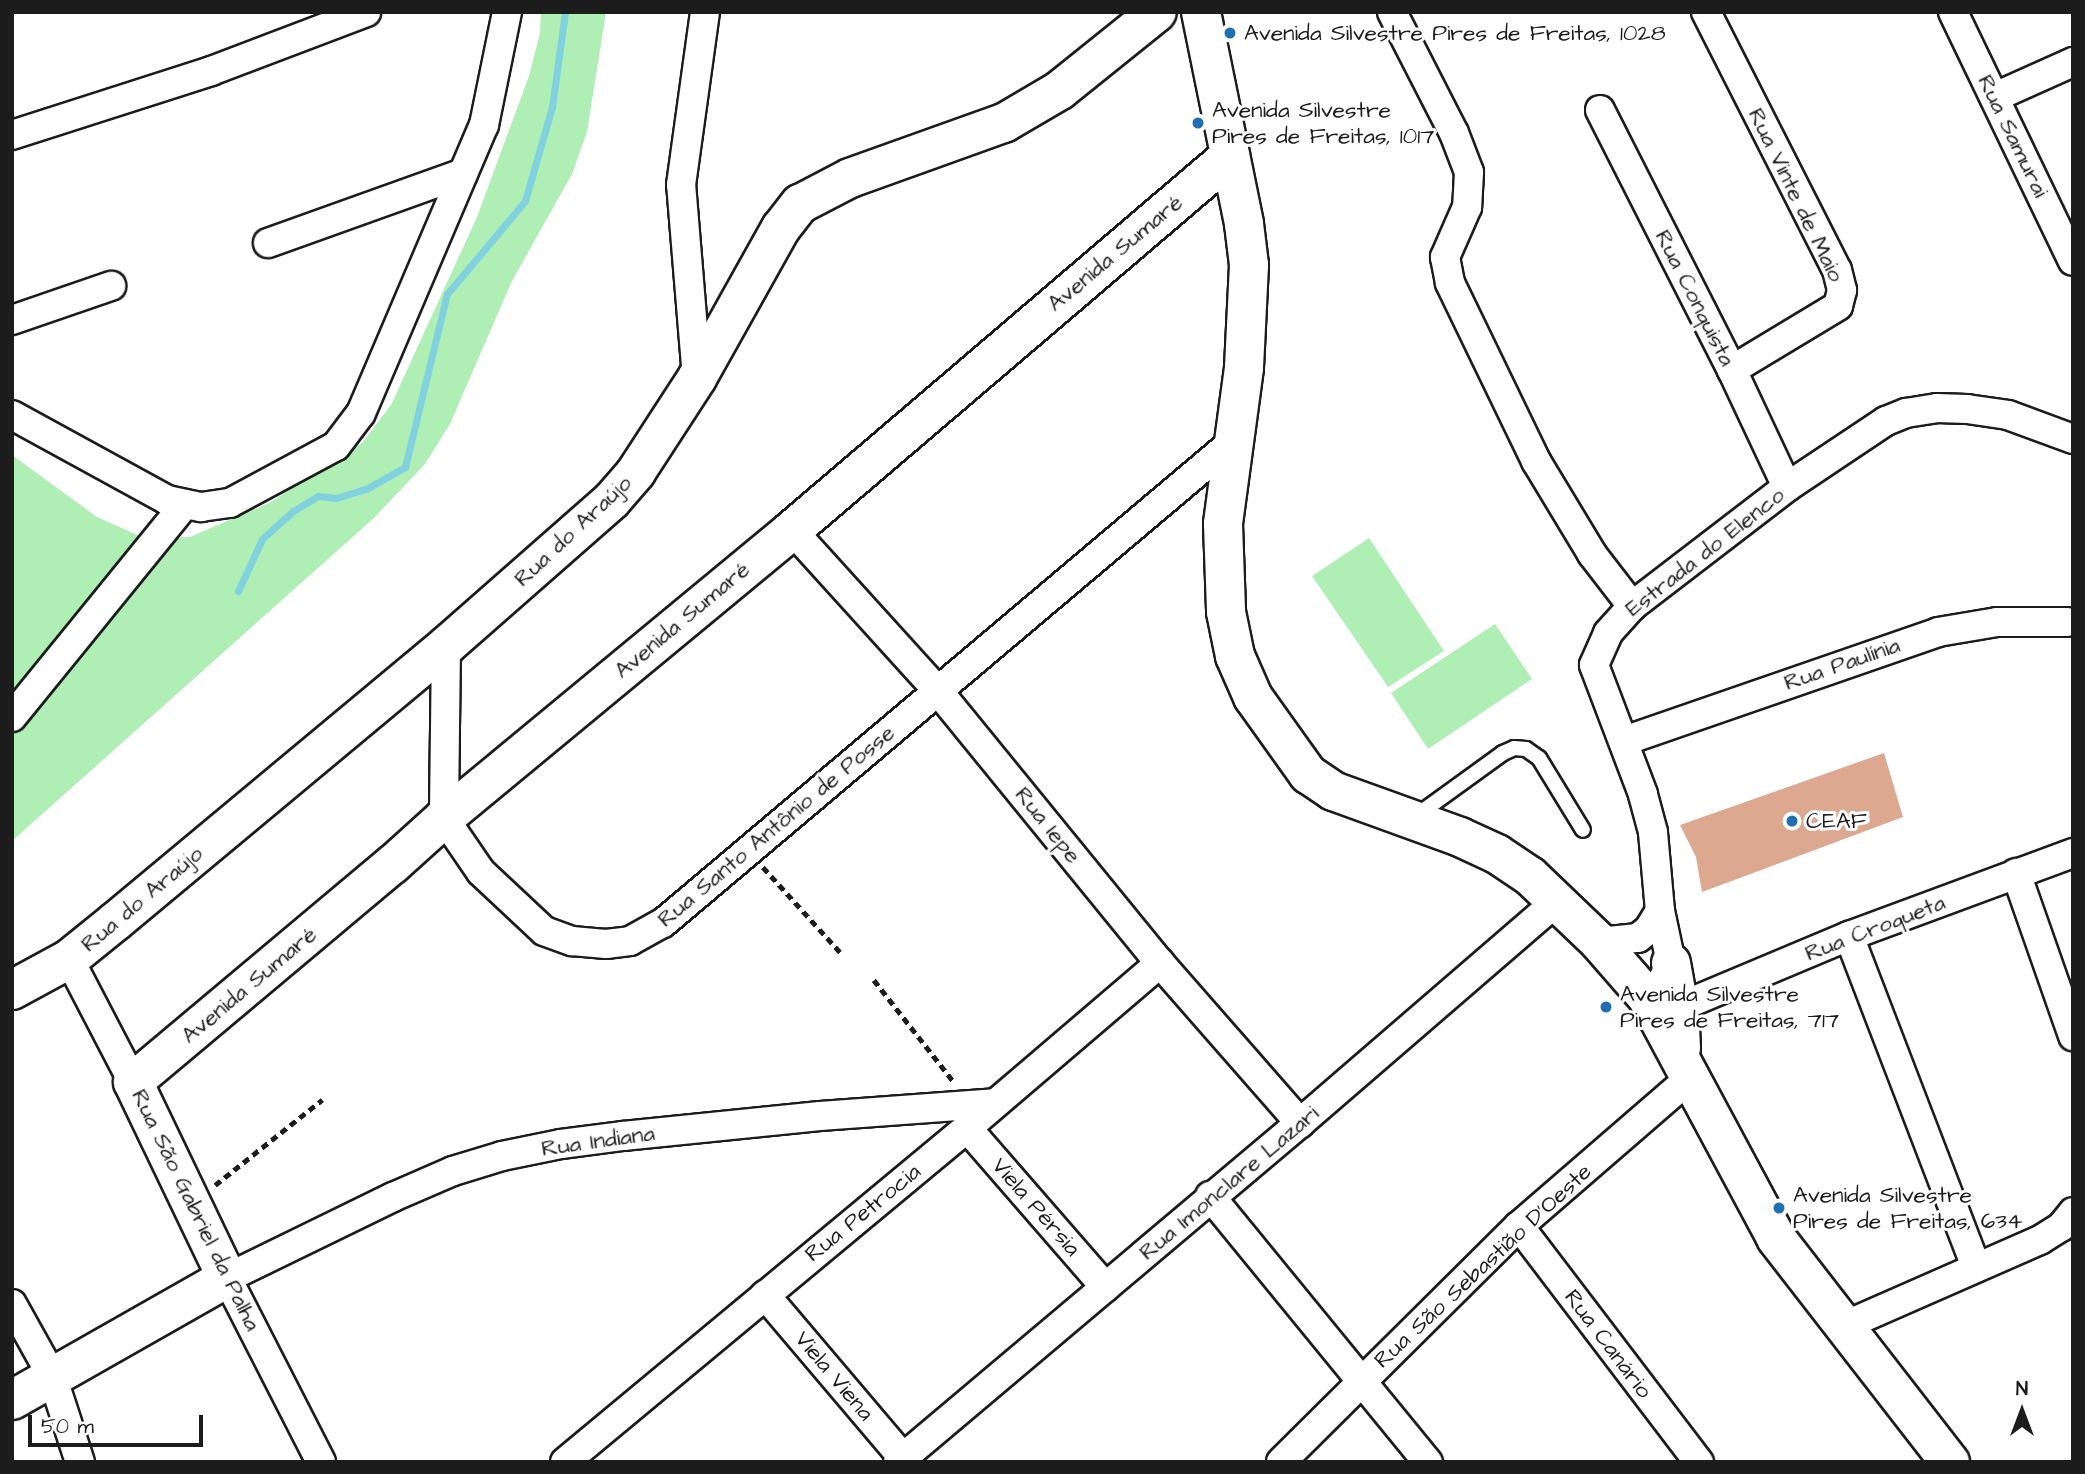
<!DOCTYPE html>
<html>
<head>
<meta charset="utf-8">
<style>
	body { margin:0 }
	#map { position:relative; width:2085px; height:1474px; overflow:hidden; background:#fff; font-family:"Architects Daughter",sans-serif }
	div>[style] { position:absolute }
	.green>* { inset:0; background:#afeeb5 }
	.stream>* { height:7px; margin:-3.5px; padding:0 3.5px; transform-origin:3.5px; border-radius:3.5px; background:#82d1de }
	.building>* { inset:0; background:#dca990 }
	.path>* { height:4.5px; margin-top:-2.25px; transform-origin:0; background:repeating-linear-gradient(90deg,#1c1c1c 0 7px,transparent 0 12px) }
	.roads { filter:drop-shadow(2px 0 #1c1c1c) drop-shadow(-2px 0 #1c1c1c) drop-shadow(0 2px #1c1c1c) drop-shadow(0 -2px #1c1c1c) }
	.lane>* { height:14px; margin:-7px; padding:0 7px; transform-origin:7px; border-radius:7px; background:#fff }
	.street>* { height:28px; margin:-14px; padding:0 14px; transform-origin:14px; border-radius:14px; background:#fff }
	.secondary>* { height:38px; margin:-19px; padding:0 19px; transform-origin:19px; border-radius:19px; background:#fff }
	.dots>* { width:19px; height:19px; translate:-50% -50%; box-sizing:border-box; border:4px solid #fff; border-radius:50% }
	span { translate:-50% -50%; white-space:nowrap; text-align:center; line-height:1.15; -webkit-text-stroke:6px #fff; paint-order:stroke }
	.poi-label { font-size:23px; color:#1c1c1c }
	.left { translate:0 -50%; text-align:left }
	.street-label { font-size:23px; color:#1c1c1c }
	.frame { position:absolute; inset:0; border:14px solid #1c1c1c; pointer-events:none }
	.north { position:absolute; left:1987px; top:1376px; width:70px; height:70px; -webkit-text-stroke:5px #fff; paint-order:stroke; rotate:0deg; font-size:19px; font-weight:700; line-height:28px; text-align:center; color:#1c1c1c }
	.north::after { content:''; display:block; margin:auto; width:24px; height:32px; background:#1c1c1c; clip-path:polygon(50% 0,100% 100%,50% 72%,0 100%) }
	.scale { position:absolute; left:28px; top:1415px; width:175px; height:32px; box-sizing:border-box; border:4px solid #1c1c1c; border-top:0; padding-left:9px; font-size:21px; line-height:24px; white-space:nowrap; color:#1c1c1c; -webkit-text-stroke:5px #fff; paint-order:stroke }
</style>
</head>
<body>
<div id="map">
	<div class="green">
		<div style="clip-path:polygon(541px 12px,606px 12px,587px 132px,572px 174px,512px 281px,450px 424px,425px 464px,374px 518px,12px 841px,12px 455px,97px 517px,142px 537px,190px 537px,269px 503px,362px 443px,391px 405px,477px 217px,529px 76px,540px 33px)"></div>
		<div style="clip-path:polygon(1369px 538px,1444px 651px,1388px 687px,1312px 576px)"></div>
		<div style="clip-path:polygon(1495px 624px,1532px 679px,1428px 749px,1391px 693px)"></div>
	</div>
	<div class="stream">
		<div style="left:238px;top:591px;width:57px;rotate:-65.2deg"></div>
		<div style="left:262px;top:539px;width:42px;rotate:-42.1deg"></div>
		<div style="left:293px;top:511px;width:29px;rotate:-31deg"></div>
		<div style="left:318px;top:496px;width:18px;rotate:6deg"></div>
		<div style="left:336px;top:498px;width:31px;rotate:-17deg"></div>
		<div style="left:366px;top:489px;width:45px;rotate:-29.4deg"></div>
		<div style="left:405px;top:467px;width:178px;rotate:-76.4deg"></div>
		<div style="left:447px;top:294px;width:121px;rotate:-50deg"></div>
		<div style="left:525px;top:201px;width:98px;rotate:-74deg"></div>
		<div style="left:552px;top:107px;width:96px;rotate:-82.2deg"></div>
	</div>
	<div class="building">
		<div style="clip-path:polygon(1884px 753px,1903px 817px,1702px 892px,1696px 857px,1680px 825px)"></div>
	</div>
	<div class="path">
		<div style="left:763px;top:867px;width:115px;rotate:47.8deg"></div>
		<div style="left:874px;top:980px;width:130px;rotate:51.9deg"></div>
		<div style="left:215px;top:1185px;width:137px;rotate:-38.5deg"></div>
	</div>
	<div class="roads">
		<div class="lane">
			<div style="left:1416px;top:816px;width:107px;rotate:-35.9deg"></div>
			<div style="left:1503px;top:753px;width:12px;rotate:-24deg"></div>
			<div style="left:1514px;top:748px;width:12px;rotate:5deg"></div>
			<div style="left:1526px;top:749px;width:16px;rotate:35deg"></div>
			<div style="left:1539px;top:758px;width:84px;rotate:58.6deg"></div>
		</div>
		<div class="street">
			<div style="left:1392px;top:12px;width:136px;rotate:62.9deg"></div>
			<div style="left:1454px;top:133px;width:42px;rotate:69deg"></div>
			<div style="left:1469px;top:172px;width:35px;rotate:93deg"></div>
			<div style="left:1467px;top:207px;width:55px;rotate:113.7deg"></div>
			<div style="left:1445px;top:257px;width:26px;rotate:79deg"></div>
			<div style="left:1450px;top:283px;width:198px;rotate:64.2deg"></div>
			<div style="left:1536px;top:461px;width:109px;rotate:58.9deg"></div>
			<div style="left:1592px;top:554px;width:66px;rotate:52.4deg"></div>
			<div style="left:1706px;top:12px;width:289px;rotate:63.1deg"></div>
			<div style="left:1837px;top:270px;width:21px;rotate:76deg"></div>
			<div style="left:1842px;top:290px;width:16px;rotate:104deg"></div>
			<div style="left:1838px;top:306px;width:124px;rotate:148.9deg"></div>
			<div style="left:1953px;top:12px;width:276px;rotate:64.3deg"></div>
			<div style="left:1995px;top:97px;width:85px;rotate:-24.2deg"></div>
			<div style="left:1600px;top:110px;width:292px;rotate:63.1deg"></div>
			<div style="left:1732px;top:370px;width:129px;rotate:64.8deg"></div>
			<div style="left:12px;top:135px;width:209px;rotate:-17.8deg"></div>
			<div style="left:211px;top:71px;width:166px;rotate:-20.8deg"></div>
			<div style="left:268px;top:243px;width:207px;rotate:-19.7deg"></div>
			<div style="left:12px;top:320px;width:105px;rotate:-19deg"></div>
			<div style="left:697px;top:378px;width:194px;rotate:-94.7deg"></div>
			<div style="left:681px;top:185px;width:175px;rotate:-82.1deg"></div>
			<div style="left:12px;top:415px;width:177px;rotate:28.7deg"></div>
			<div style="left:167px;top:500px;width:35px;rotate:12deg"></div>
			<div style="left:201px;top:507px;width:29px;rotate:-8deg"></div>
			<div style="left:230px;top:503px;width:120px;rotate:-28.3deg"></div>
			<div style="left:336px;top:446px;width:41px;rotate:-52.9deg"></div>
			<div style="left:361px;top:413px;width:313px;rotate:-66.9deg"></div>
			<div style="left:484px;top:125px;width:115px;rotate:-78.5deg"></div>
			<div style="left:792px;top:530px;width:217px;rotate:47.8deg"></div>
			<div style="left:938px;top:691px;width:351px;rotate:50.8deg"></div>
			<div style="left:1160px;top:963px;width:213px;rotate:48.8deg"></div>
			<div style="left:446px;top:646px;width:172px;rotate:90.7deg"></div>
			<div style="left:444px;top:818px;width:65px;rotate:55.6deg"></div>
			<div style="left:481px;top:872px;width:86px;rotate:43.1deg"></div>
			<div style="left:544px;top:931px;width:30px;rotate:20deg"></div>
			<div style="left:572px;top:941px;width:34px;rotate:5deg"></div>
			<div style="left:606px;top:944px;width:24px;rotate:-7deg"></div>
			<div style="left:630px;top:941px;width:38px;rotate:-29deg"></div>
			<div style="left:663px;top:923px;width:747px;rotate:-40.17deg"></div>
			<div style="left:12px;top:717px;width:273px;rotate:-50.9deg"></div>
			<div style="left:1624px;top:741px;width:332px;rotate:-19.1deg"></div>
			<div style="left:1938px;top:632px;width:60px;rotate:-9.6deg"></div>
			<div style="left:1997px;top:622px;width:70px"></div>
			<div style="left:2016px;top:873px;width:173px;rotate:70.7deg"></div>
			<div style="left:1849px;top:936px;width:354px;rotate:69deg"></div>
			<div style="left:1599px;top:942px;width:39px;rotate:-6deg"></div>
			<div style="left:1638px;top:938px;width:14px;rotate:-39deg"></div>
			<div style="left:1649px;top:929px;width:21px;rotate:-59deg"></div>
			<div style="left:69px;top:959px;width:139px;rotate:62.5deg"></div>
			<div style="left:1663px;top:979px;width:18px;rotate:-63deg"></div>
			<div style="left:1671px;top:963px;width:53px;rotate:-101.9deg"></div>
			<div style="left:1660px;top:911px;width:79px;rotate:-95.1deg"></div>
			<div style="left:1653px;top:832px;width:39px;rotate:-105deg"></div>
			<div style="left:1643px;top:794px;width:138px;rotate:-110.8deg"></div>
			<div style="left:1594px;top:665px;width:35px;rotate:-66deg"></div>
			<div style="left:1608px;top:633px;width:36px;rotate:-48deg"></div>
			<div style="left:1632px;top:606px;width:195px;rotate:-37.5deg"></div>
			<div style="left:1787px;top:487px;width:119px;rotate:-33.7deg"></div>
			<div style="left:1886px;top:421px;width:22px;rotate:-22deg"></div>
			<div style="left:1906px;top:413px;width:31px;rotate:-9deg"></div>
			<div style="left:1937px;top:408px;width:30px;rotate:2deg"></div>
			<div style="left:1967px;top:409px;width:41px;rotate:8.3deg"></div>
			<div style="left:2008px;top:415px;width:69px;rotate:20.3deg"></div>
			<div style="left:1663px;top:1014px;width:202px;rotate:-22.8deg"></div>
			<div style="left:1849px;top:936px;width:239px;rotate:-20.3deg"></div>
			<div style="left:967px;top:1128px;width:211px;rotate:49deg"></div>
			<div style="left:1210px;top:1196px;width:344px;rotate:50.7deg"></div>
			<div style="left:1519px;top:1226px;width:297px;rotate:52.7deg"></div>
			<div style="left:765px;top:1295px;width:214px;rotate:49.7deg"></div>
			<div style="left:12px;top:1304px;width:82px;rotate:60.9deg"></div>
			<div style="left:52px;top:1376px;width:90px;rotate:72deg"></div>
			<div style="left:1844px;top:1326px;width:214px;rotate:-23.7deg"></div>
			<div style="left:2040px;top:1240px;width:25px;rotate:-32deg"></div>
			<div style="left:2061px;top:1227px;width:19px;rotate:-51deg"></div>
			<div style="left:321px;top:1462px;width:207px;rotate:-117.1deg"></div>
			<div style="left:227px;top:1278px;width:185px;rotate:-26deg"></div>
			<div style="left:393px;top:1197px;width:65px;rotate:-23.4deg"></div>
			<div style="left:453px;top:1171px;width:51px;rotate:-17deg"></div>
			<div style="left:502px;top:1156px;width:60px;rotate:-11.5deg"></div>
			<div style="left:561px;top:1144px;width:63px;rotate:-7.4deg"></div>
			<div style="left:623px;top:1136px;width:198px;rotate:-5.8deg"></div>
			<div style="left:820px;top:1116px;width:175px;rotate:-4.2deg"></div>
			<div style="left:565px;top:1462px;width:523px;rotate:-39.72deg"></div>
			<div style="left:967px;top:1128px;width:254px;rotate:-40.5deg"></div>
			<div style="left:898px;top:1462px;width:526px;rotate:-40.14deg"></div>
			<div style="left:1300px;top:1123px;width:340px;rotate:-40.8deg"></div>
			<div style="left:1281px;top:1462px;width:335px;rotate:-44.8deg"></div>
			<div style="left:1519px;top:1226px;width:228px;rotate:-40.9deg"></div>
		</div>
		<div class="secondary">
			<div style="left:1201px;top:12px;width:216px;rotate:78.5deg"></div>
			<div style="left:1244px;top:224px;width:41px;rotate:83deg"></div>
			<div style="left:1249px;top:265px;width:103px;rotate:92.8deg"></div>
			<div style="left:1244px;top:368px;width:157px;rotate:97.7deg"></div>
			<div style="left:1223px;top:524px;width:88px;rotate:88deg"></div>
			<div style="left:1226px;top:612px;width:45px;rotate:78.4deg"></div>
			<div style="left:1235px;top:656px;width:45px;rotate:66.3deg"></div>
			<div style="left:1253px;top:697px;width:95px;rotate:54.5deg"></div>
			<div style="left:1308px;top:774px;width:30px;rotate:34deg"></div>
			<div style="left:1333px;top:791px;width:135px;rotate:19.9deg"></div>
			<div style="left:1460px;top:837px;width:41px;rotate:24.7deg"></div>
			<div style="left:1497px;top:854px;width:40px;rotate:34deg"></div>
			<div style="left:1530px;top:876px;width:95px;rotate:43.7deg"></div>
			<div style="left:1599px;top:942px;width:73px;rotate:48.9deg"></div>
			<div style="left:1647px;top:997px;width:273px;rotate:61.8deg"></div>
			<div style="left:1776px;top:1238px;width:284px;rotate:52.2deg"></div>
			<div style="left:1671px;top:963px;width:46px;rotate:79.9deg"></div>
			<div style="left:1679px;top:1008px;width:40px;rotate:87.1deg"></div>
			<div style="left:12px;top:990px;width:65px;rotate:-28.5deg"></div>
			<div style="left:69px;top:959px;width:60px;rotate:-39deg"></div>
			<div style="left:116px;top:921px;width:430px;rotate:-39.8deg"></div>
			<div style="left:446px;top:646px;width:221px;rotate:-41.3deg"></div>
			<div style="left:612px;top:500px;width:37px;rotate:-49deg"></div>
			<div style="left:636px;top:472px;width:112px;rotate:-57deg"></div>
			<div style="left:697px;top:378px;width:172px;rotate:-60.8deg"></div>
			<div style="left:781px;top:228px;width:31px;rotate:-52deg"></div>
			<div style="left:800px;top:204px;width:56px;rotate:-27.5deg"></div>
			<div style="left:850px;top:178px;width:164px;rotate:-19.7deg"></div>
			<div style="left:1004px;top:123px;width:65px;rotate:-30.5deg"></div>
			<div style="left:1060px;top:90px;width:124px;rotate:-38.8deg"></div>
			<div style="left:12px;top:1400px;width:247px;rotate:-29.6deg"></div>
			<div style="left:227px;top:1278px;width:217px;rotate:-115.6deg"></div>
			<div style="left:133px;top:1082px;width:338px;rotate:-40deg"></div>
			<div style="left:392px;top:865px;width:70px;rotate:-42.1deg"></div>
			<div style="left:444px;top:818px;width:452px;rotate:-39.6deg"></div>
			<div style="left:792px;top:530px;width:576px;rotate:-40.49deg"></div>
		</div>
	</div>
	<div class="dots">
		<div style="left:1230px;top:33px;background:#1f6fb2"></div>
		<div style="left:1198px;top:123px;background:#1f6fb2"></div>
		<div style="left:1792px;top:821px;background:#1f6fb2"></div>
		<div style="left:1606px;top:1007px;background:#1f6fb2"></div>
		<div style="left:1779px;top:1208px;background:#1f6fb2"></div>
	</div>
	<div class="poi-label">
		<span class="left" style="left:1244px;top:33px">Avenida Silvestre Pires de Freitas, 1028</span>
		<span class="left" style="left:1212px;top:123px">Avenida Silvestre<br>Pires de Freitas, 1017</span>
		<span class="left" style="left:1806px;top:821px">CEAF</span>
		<span class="left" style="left:1620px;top:1007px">Avenida Silvestre<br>Pires de Freitas, 717</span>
		<span class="left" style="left:1793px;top:1208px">Avenida Silvestre<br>Pires de Freitas, 634</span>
	</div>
	<div class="street-label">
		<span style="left:2013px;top:136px;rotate:64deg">Rua Samurai</span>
		<span style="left:1796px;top:195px;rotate:64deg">Rua Vinte de Maio</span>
		<span style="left:1115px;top:253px;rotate:-40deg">Avenida Sumaré</span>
		<span style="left:1695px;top:298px;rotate:63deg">Rua Conquista</span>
		<span style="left:573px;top:531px;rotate:-43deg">Rua do Araújo</span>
		<span style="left:1705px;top:552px;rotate:-38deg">Estrada do Elenco</span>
		<span style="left:682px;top:620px;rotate:-40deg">Avenida Sumaré</span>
		<span style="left:1842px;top:664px;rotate:-19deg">Rua Paulínia</span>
		<span style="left:1048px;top:825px;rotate:51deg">Rua Iepe</span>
		<span style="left:776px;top:826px;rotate:-40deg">Rua Santo Antônio de Posse</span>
		<span style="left:142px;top:899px;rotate:-40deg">Rua do Araújo</span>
		<span style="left:1875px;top:928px;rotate:-21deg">Rua Croqueta</span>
		<span style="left:249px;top:985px;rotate:-40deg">Avenida Sumaré</span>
		<span style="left:598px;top:1141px;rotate:-8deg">Rua Indiana</span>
		<span style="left:1229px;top:1183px;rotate:-40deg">Rua Imonclare Lazari</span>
		<span style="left:1036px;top:1207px;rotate:49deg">Viela Pérsia</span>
		<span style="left:196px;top:1210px;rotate:64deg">Rua São Gabriel da Palha</span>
		<span style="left:863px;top:1213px;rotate:-39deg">Rua Petrocia</span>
		<span style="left:1483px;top:1266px;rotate:-43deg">Rua São Sebastião D'Oeste</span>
		<span style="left:1608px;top:1344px;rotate:53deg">Rua Canário</span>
		<span style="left:834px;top:1376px;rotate:50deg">Viela Viena</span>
	</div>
	<div class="frame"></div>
	<div class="north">N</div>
	<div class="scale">50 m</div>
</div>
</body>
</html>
